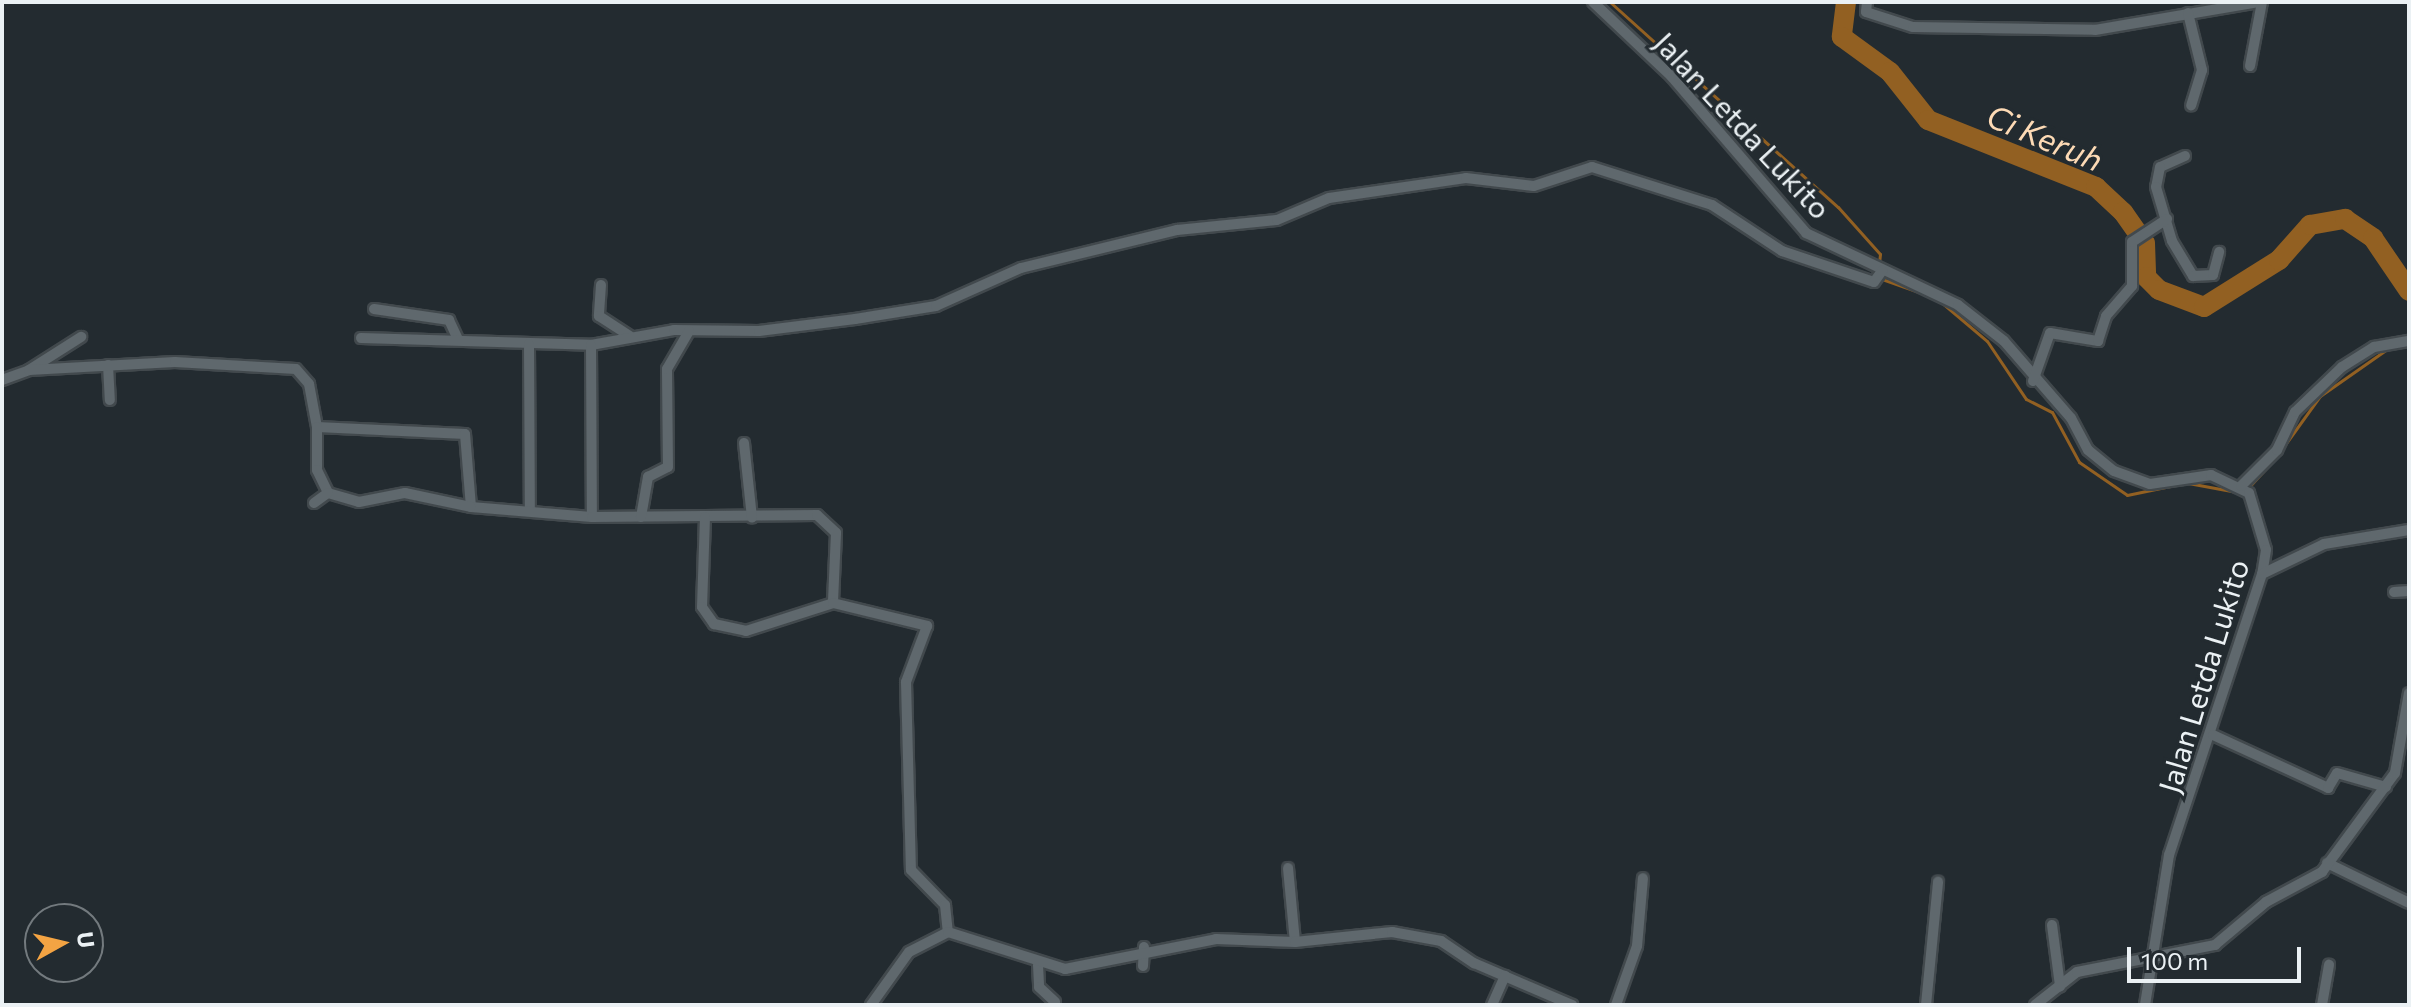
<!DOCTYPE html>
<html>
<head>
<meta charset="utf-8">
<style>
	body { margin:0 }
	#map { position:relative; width:2411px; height:1007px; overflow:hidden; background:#232b30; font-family:Commissioner,sans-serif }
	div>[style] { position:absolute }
	.stream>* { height:3px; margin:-1.5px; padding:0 1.5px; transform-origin:1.5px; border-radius:1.5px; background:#926022 }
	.river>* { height:20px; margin:-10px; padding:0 10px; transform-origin:10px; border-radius:10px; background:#926022 }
	.roads { filter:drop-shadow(2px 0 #42494d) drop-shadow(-2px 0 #42494d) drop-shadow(0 2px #42494d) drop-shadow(0 -2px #42494d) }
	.street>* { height:10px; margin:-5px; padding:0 5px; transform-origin:5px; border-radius:5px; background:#5f686d }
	span { translate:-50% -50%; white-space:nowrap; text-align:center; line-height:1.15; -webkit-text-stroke:6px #232b30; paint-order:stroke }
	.street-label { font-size:30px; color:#ebf1f4 }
	.water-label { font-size:32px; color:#fddab5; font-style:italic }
	.frame { position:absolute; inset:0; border:4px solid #ebf1f4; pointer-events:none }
	.north { position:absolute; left:24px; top:903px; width:80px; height:80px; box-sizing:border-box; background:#232b30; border:2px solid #737a7e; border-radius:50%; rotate:82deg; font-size:22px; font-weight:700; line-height:32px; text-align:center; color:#ebf1f4 }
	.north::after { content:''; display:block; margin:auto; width:28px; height:36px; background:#f4a443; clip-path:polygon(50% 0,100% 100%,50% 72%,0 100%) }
	.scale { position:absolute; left:2127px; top:947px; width:174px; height:36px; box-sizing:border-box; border:4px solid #ebf1f4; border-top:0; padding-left:10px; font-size:24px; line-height:28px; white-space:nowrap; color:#ebf1f4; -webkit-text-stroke:6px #232b30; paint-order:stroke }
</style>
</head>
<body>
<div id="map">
	<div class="stream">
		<div style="left:1610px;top:2px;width:307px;rotate:42deg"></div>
		<div style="left:1838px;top:207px;width:63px;rotate:48.2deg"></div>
		<div style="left:1880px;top:254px;width:9px;rotate:96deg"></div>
		<div style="left:1882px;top:279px;width:45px;rotate:19.7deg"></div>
		<div style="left:1941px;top:302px;width:60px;rotate:40.3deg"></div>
		<div style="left:1987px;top:341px;width:70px;rotate:56.1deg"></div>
		<div style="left:2026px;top:399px;width:29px;rotate:27deg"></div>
		<div style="left:2052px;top:412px;width:57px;rotate:61.6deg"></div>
		<div style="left:2079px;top:462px;width:58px;rotate:34.5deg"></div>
		<div style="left:2127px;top:495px;width:54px;rotate:-11.7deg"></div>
		<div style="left:2284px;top:446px;width:62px;rotate:-54.2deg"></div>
		<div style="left:2320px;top:396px;width:82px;rotate:-35deg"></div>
		<div style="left:2188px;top:483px;width:55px;rotate:10.5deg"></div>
		<div style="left:2248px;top:488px;width:47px;rotate:-47.6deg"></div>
	</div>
	<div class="river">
		<div style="left:1846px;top:2px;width:35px;rotate:97deg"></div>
		<div style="left:1842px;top:37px;width:59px;rotate:36.1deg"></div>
		<div style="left:1890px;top:72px;width:61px;rotate:51.6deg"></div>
		<div style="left:1928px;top:120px;width:181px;rotate:21.7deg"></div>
		<div style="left:2096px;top:187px;width:37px;rotate:43deg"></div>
		<div style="left:2123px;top:212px;width:38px;rotate:55deg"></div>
		<div style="left:2145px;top:243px;width:34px;rotate:88deg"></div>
		<div style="left:2146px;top:277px;width:18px;rotate:45deg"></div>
		<div style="left:2159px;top:290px;width:48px;rotate:20.7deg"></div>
		<div style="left:2204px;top:307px;width:89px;rotate:-32.1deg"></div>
		<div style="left:2279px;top:260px;width:47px;rotate:-48.5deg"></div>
		<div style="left:2310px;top:225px;width:36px;rotate:-10deg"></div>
		<div style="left:2345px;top:219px;width:34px;rotate:34deg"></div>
		<div style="left:2373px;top:238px;width:64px;rotate:55.8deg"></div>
	</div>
	<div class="roads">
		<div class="street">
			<div style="left:1593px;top:2px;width:109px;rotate:43.5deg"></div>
			<div style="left:1672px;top:77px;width:206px;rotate:49.3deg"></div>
			<div style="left:1806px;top:233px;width:168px;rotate:25.3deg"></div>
			<div style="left:1958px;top:305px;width:58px;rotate:38deg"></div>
			<div style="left:2004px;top:341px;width:102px;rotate:49deg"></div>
			<div style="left:2071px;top:418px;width:36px;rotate:62deg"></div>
			<div style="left:2088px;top:450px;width:33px;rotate:39deg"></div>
			<div style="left:2114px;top:471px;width:38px;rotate:20deg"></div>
			<div style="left:2150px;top:484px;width:62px;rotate:-8.4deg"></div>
			<div style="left:2211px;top:475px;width:42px;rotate:25.3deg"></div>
			<div style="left:2249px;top:493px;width:59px;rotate:73.4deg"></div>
			<div style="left:2266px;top:550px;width:24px;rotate:99deg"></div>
			<div style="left:2262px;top:574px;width:296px;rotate:108.3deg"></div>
			<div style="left:2169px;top:855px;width:152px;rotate:99.1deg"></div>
			<div style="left:1867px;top:2px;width:10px;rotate:96deg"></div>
			<div style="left:1866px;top:12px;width:49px;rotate:17.7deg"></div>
			<div style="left:1913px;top:27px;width:182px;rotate:0.9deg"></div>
			<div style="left:2095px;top:30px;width:166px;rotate:-9.7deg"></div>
			<div style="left:2188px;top:13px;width:59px;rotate:76.2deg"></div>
			<div style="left:2202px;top:70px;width:37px;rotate:107deg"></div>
			<div style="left:2250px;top:66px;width:65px;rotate:-79.4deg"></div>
			<div style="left:2185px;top:156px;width:27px;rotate:156deg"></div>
			<div style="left:2160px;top:167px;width:20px;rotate:101deg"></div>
			<div style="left:2156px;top:187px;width:56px;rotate:73.5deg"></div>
			<div style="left:2172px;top:241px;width:41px;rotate:59deg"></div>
			<div style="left:2193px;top:276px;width:20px;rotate:-3deg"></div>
			<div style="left:2213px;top:275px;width:24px;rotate:-75deg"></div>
			<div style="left:601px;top:285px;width:31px;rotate:94deg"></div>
			<div style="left:599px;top:316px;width:37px;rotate:33deg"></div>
			<div style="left:374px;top:309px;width:76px;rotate:8.3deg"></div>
			<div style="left:449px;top:320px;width:21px;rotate:65deg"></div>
			<div style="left:361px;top:338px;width:230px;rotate:1.7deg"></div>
			<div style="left:591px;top:345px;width:84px;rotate:-10.2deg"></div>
			<div style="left:674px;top:330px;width:85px;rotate:0.7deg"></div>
			<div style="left:759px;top:331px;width:97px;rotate:-7.1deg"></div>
			<div style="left:855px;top:319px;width:82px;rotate:-9.1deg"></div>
			<div style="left:936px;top:306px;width:93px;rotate:-24.1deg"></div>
			<div style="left:1021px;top:268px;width:161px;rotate:-13.7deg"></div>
			<div style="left:1177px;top:230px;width:100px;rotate:-5.7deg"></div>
			<div style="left:1277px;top:220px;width:56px;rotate:-22.9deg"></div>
			<div style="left:1329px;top:198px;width:138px;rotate:-8.3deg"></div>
			<div style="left:1466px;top:178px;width:68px;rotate:6.7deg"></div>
			<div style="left:1534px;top:186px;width:61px;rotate:-18.1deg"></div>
			<div style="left:1592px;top:167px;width:126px;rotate:17.6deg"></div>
			<div style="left:1712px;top:205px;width:84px;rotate:33.3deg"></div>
			<div style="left:1782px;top:251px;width:97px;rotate:18.6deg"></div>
			<div style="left:1874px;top:282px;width:14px;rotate:-54deg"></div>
			<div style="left:529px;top:344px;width:166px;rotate:89.7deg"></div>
			<div style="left:591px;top:345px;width:172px;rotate:89.7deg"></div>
			<div style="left:108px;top:365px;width:35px;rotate:87deg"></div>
			<div style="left:29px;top:370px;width:62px;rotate:-32.4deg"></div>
			<div style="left:2px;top:380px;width:29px;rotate:-20deg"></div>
			<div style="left:29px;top:370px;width:146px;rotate:-3.1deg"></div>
			<div style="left:175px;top:362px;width:121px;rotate:3.3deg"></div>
			<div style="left:296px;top:369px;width:20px;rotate:49deg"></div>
			<div style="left:309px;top:384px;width:44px;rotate:79.5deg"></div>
			<div style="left:317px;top:427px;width:148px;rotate:2.7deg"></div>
			<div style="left:465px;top:434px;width:73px;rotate:85.3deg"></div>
			<div style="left:471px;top:507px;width:121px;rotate:4.7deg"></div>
			<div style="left:592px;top:517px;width:225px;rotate:-0.5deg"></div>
			<div style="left:817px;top:515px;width:26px;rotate:43deg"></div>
			<div style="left:836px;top:533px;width:70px;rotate:92.5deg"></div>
			<div style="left:2033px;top:381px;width:51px;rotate:-70.5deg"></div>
			<div style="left:2050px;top:333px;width:49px;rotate:9.5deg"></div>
			<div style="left:2098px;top:341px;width:26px;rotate:-72deg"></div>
			<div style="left:2106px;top:316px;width:40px;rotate:-49deg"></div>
			<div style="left:2132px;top:286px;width:44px;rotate:-90deg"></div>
			<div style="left:2132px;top:242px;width:42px;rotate:-33.3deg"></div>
			<div style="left:317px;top:427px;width:43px;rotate:90deg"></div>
			<div style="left:317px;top:470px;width:25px;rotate:64deg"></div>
			<div style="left:328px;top:493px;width:32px;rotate:16deg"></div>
			<div style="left:359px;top:502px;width:47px;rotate:-11.1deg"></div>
			<div style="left:405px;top:493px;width:67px;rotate:12deg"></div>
			<div style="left:744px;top:443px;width:75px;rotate:83.9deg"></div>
			<div style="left:2241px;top:486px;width:51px;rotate:-45deg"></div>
			<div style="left:2277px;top:450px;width:42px;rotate:-64.7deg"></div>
			<div style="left:2295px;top:412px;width:65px;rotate:-43.8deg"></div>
			<div style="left:2342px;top:367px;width:38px;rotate:-32deg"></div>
			<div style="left:2374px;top:347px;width:36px;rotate:-10deg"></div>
			<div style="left:314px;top:503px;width:17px;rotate:-36deg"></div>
			<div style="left:641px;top:517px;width:41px;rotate:-80.1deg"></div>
			<div style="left:648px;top:477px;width:22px;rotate:-27deg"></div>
			<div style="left:668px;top:467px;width:98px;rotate:-90.6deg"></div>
			<div style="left:667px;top:369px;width:44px;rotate:-59.9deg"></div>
			<div style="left:705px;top:517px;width:90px;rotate:91.9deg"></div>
			<div style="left:702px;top:607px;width:21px;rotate:55deg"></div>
			<div style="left:714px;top:624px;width:33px;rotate:12deg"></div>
			<div style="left:746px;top:631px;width:91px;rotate:-17.8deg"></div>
			<div style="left:833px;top:603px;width:97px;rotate:13.7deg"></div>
			<div style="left:927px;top:626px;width:60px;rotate:110.6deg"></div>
			<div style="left:906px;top:682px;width:188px;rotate:88.5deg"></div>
			<div style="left:911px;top:870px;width:49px;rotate:45.8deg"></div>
			<div style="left:945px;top:905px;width:27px;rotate:84deg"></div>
			<div style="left:2262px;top:574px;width:69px;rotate:-25.8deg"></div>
			<div style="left:2324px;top:544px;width:86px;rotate:-9.4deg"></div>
			<div style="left:2394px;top:592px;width:15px;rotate:-4deg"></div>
			<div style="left:2213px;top:735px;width:127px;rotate:24.7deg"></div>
			<div style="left:2328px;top:788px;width:17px;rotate:-59deg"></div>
			<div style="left:2337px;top:773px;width:51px;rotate:15.9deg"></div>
			<div style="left:2327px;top:863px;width:91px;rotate:26deg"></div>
			<div style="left:1288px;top:868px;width:74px;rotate:84.6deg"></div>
			<div style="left:2052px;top:925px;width:62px;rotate:82.5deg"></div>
			<div style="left:1038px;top:965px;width:22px;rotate:87deg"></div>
			<div style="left:1039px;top:987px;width:22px;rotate:43deg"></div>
			<div style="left:1143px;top:966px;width:19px;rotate:-87deg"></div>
			<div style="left:871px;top:1005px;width:65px;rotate:-54.4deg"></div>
			<div style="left:909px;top:952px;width:44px;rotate:-27.1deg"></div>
			<div style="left:948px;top:932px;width:123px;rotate:17.5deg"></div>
			<div style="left:1065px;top:969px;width:154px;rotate:-11.2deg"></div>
			<div style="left:1216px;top:939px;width:79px;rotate:2.2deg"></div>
			<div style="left:1295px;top:942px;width:98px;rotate:-5.9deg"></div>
			<div style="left:1392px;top:932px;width:50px;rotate:10.4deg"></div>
			<div style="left:1441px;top:941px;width:40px;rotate:34deg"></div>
			<div style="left:1474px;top:963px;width:107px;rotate:23.2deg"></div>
			<div style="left:1492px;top:1005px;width:32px;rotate:-66deg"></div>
			<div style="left:1616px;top:1005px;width:63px;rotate:-70.4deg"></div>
			<div style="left:1637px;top:946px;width:68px;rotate:-85deg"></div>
			<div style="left:1926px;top:1005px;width:124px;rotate:-84.4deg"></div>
			<div style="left:2035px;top:1005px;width:53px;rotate:-38.2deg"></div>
			<div style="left:2077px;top:972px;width:141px;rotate:-11.1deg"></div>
			<div style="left:2215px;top:945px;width:67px;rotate:-40.1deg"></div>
			<div style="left:2266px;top:902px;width:64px;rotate:-28.2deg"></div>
			<div style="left:2322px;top:872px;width:123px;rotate:-53.6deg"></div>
			<div style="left:2395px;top:773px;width:81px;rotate:-80.1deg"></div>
			<div style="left:2322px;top:1005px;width:41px;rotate:-80.1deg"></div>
		</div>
	</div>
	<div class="street-label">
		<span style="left:1743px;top:125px;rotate:47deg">Jalan Letda Lukito</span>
		<span style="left:2203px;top:676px;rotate:-73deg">Jalan Letda Lukito</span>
	</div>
	<div class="water-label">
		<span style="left:2045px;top:137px;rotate:23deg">Ci Keruh</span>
	</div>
	<div class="frame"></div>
	<div class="north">U</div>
	<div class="scale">100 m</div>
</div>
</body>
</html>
